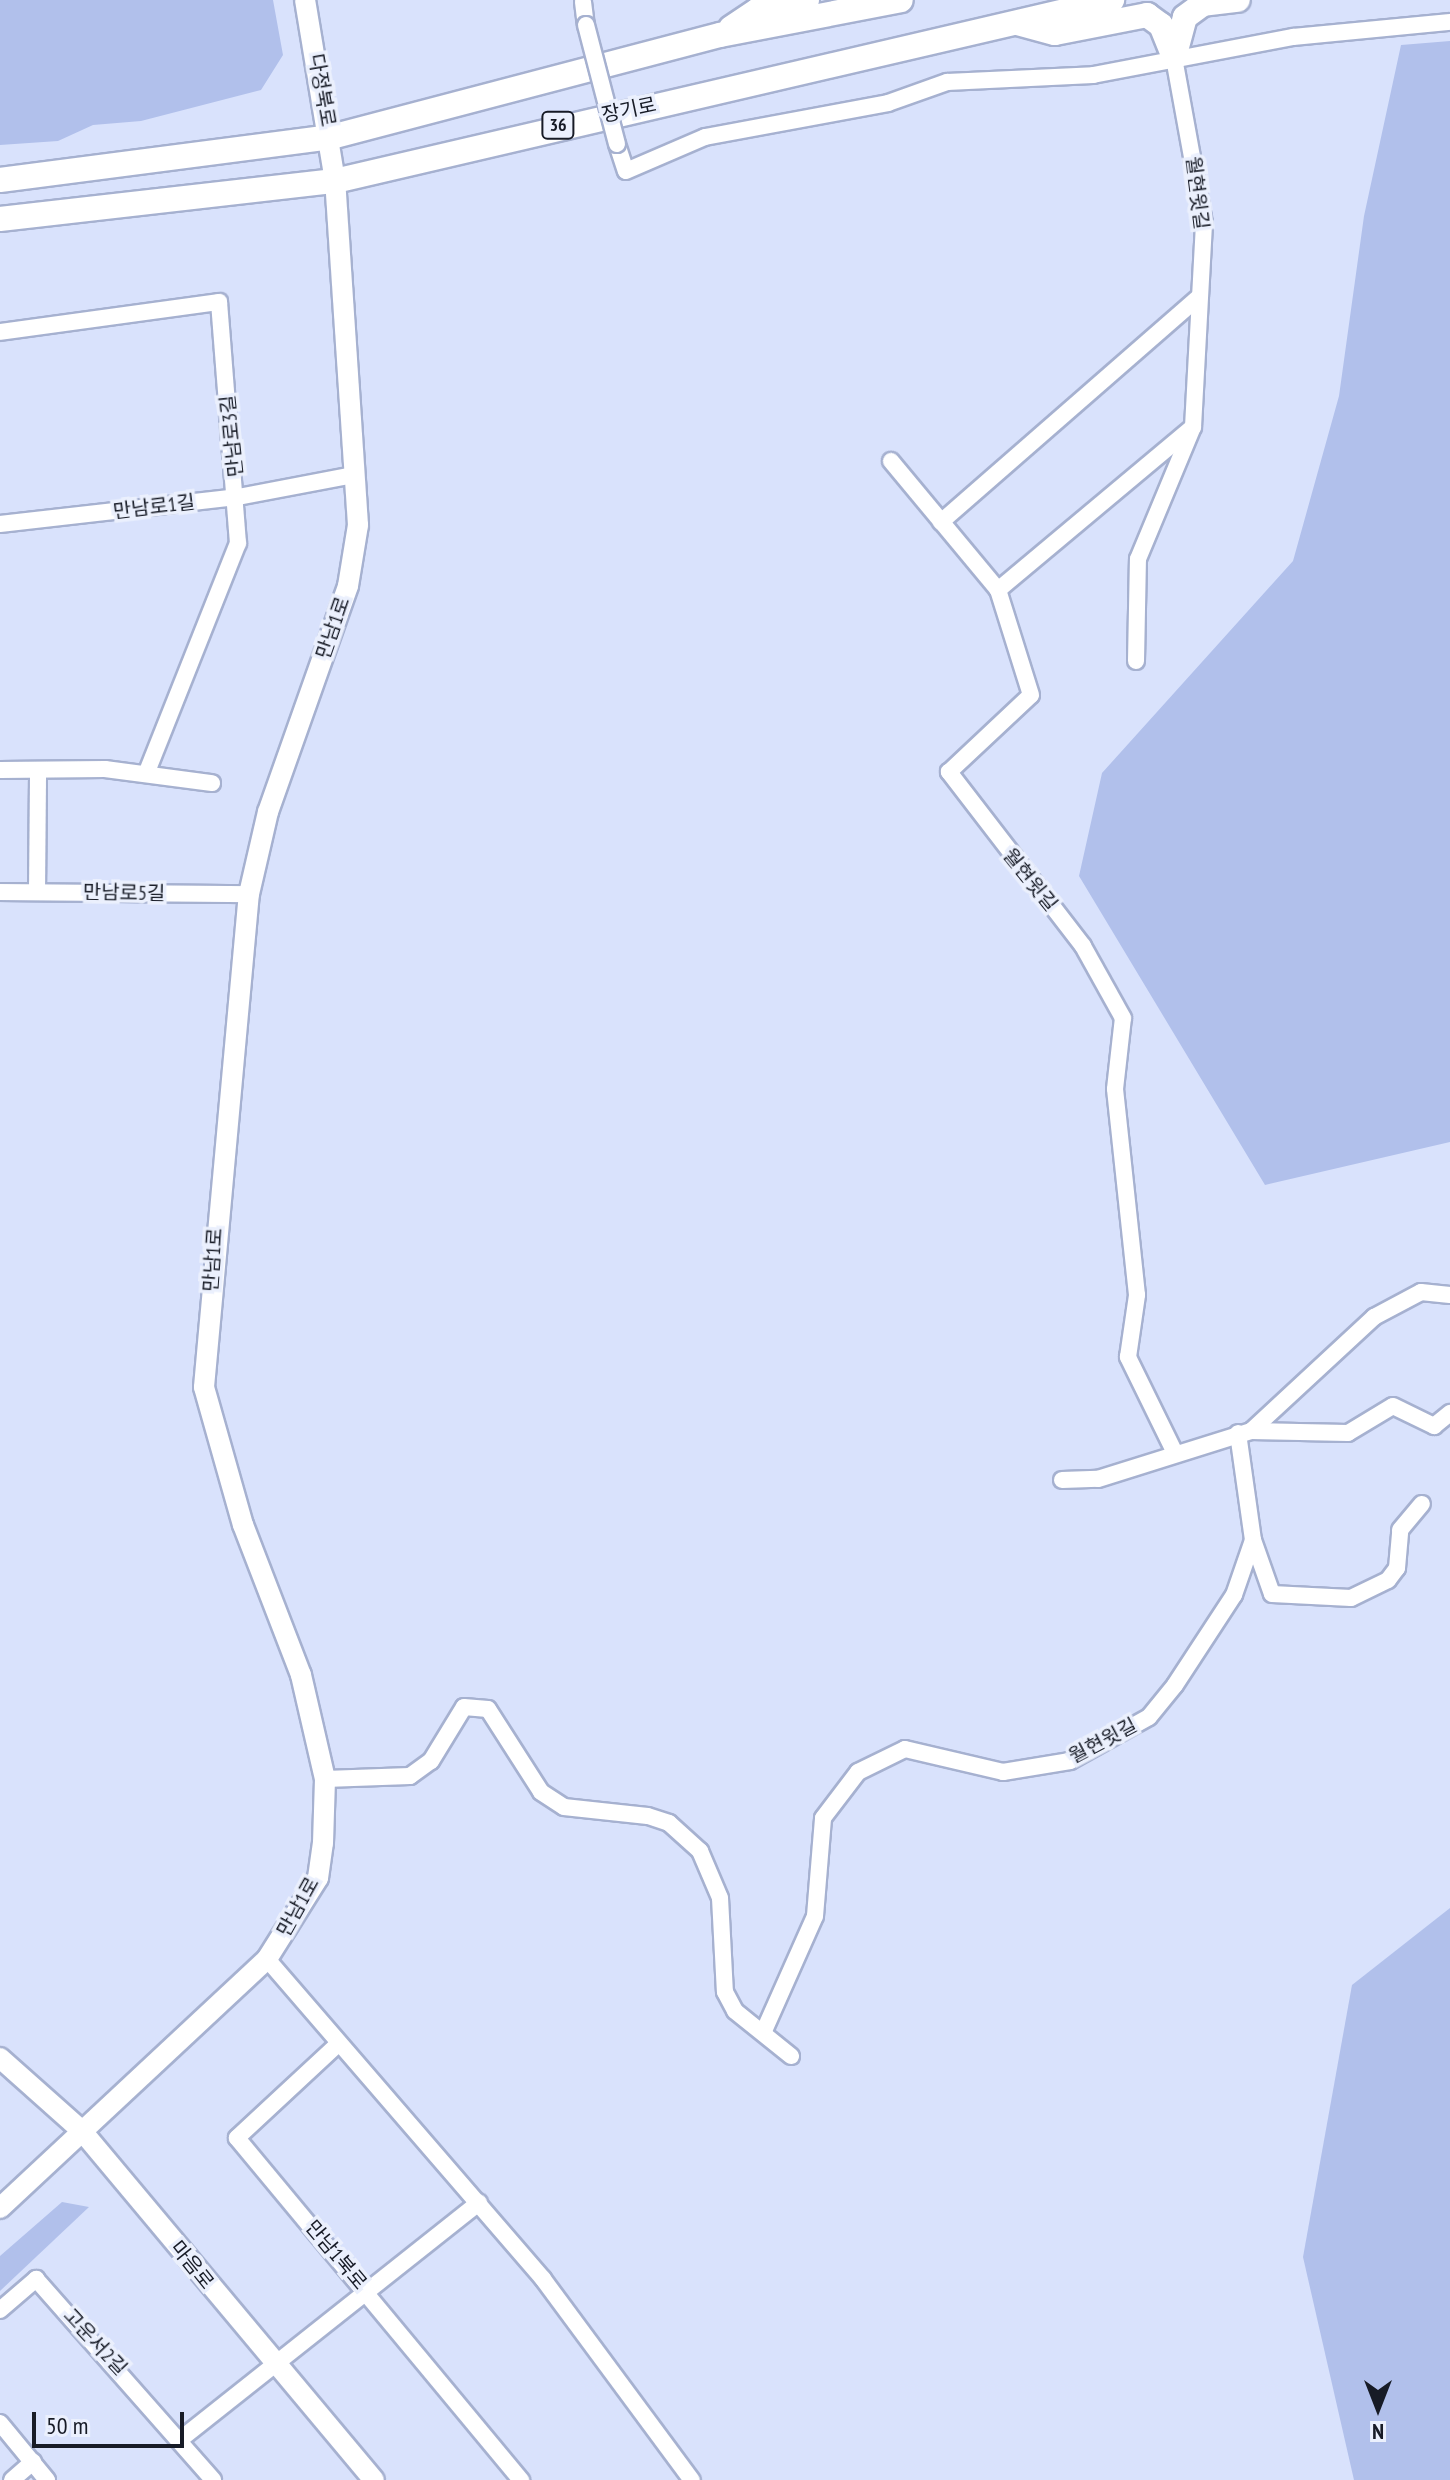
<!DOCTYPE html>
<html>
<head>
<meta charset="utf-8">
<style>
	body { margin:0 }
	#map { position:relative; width:1450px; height:2480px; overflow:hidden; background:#d9e2fc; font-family:"PT Sans Narrow","Noto Sans KR",sans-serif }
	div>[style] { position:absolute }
	.green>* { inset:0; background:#b1c0eb }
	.roads { filter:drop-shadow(2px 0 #a6b1d0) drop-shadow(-2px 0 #a6b1d0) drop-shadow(0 2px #a6b1d0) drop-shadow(0 -2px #a6b1d0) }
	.minor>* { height:16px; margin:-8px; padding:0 8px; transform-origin:8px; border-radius:8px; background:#fff }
	.tertiary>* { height:20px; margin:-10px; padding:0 10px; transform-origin:10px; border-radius:10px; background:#fff }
	.primary>* { height:24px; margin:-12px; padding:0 12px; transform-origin:12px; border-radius:12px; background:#fff }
	.bridges { filter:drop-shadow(2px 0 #a6b1d0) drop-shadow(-2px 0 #a6b1d0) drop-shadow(0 2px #a6b1d0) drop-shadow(0 -2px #a6b1d0) }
	.minor-bridge>* { height:16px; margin:-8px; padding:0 8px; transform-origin:8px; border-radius:8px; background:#fff }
	span { translate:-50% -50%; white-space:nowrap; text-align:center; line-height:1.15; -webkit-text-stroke:7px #ebf0fd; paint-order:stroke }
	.shield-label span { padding:2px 6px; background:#ebf0fd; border:2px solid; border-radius:6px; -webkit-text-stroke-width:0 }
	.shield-label { font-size:18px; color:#171b26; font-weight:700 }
	.street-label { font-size:20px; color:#171b26 }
	.north { position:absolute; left:1338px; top:2368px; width:80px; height:80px; -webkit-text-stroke:6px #ebf0fd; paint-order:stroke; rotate:180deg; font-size:22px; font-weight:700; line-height:32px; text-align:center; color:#171b26 }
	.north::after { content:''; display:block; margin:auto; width:28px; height:36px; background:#171b26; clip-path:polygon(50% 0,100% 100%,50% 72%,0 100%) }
	.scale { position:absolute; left:32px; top:2412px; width:152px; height:36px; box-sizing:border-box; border:4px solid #171b26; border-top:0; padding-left:10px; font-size:24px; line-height:28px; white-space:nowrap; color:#171b26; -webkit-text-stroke:6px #ebf0fd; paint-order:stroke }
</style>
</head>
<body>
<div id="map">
	<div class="green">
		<div style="clip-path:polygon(0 0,273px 0,283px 55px,261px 90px,141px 121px,93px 125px,58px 141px,0 145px)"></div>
		<div style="clip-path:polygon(1450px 41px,1450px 1142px,1265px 1185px,1079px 876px,1102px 773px,1293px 561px,1339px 396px,1364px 216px,1401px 45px)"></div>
		<div style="clip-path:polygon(1450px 1908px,1450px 2480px,1354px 2480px,1303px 2257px,1352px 1985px)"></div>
		<div style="clip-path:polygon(62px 2202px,89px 2207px,0 2291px,0 2256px)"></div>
	</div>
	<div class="roads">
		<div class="minor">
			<div style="left:583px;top:2px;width:23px;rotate:83deg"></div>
			<div style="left:617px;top:144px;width:28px;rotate:72deg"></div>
			<div style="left:626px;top:171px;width:86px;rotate:-23.3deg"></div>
			<div style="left:705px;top:137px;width:186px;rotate:-10.5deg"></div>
			<div style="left:888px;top:103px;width:63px;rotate:-19.6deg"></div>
			<div style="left:947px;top:82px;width:146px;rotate:-2.7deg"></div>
			<div style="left:1093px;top:75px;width:204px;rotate:-10.8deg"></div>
			<div style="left:1293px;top:37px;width:158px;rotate:-5.5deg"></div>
			<div style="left:0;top:332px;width:221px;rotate:-7.8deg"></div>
			<div style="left:219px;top:302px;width:242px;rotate:85.5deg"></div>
			<div style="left:238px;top:543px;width:246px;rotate:111.7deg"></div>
			<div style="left:891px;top:461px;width:168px;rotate:50.3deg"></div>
			<div style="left:941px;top:522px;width:341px;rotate:-41.1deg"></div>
			<div style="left:0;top:524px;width:240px;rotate:-6.5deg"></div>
			<div style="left:238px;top:497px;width:117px;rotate:-10.8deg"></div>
			<div style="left:1136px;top:661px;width:102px;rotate:-88.9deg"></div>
			<div style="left:1138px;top:559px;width:143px;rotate:-67.4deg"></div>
			<div style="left:1193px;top:427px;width:204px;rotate:-86.9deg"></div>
			<div style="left:1204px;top:223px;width:168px;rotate:-100.3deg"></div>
			<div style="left:0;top:770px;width:105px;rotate:-0.5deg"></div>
			<div style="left:105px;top:769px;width:108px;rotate:7.5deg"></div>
			<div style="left:0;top:892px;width:249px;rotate:0.5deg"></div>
			<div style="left:37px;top:892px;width:122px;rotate:-89.5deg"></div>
			<div style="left:1251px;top:1431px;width:168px;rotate:-42.8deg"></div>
			<div style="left:1374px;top:1317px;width:53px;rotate:-28deg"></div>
			<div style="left:1421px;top:1292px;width:29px;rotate:6deg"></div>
			<div style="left:1174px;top:1451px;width:105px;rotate:-116.1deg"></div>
			<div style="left:1128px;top:1357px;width:63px;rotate:-81.7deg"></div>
			<div style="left:1137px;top:1295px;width:207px;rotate:-96.1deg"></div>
			<div style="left:1115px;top:1089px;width:71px;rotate:-83.6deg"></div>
			<div style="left:1123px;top:1018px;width:82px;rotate:-119.1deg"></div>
			<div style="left:1083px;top:946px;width:220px;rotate:-127.6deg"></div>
			<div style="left:949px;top:772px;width:112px;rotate:-43.2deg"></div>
			<div style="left:1031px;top:695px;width:110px;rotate:-107.4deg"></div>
			<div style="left:998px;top:590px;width:254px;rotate:-39.9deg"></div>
			<div style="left:1062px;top:1480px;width:36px;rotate:-2deg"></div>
			<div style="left:1098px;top:1479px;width:160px;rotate:-17.4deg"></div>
			<div style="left:1251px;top:1431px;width:97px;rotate:1.2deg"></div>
			<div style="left:1348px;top:1433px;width:52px;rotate:-31deg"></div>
			<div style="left:1393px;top:1406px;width:46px;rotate:26deg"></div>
			<div style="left:1434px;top:1426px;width:21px;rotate:-39deg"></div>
			<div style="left:1253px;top:1540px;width:57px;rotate:70.6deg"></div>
			<div style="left:1272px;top:1594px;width:79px;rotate:2.9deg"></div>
			<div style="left:1351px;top:1598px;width:41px;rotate:-25.9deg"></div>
			<div style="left:1388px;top:1580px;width:15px;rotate:-53deg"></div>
			<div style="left:1397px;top:1568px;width:38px;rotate:-85deg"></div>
			<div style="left:1400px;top:1530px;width:34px;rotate:-50deg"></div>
			<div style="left:325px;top:1779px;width:85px;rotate:-2deg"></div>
			<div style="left:410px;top:1776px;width:26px;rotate:-36deg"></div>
			<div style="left:431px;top:1761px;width:63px;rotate:-58.6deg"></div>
			<div style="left:464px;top:1707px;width:24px;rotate:5deg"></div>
			<div style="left:488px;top:1709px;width:98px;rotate:57.4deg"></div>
			<div style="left:541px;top:1792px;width:27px;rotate:33deg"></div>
			<div style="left:564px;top:1807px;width:84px;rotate:6.1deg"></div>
			<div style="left:648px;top:1816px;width:22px;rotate:18deg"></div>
			<div style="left:669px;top:1823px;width:42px;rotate:42.1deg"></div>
			<div style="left:700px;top:1851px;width:51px;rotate:66.9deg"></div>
			<div style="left:720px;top:1898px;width:94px;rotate:87deg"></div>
			<div style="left:725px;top:1992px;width:21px;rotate:62deg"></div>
			<div style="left:735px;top:2011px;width:72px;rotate:38.8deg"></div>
			<div style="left:267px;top:1959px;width:423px;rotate:49.2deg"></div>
			<div style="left:543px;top:2279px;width:250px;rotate:53.5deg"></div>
			<div style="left:763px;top:2033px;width:128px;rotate:-66deg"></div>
			<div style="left:815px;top:1916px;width:98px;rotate:-85.3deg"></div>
			<div style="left:823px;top:1818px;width:58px;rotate:-52.7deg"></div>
			<div style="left:858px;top:1772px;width:52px;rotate:-26.1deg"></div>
			<div style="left:905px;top:1749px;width:101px;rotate:13.2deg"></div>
			<div style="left:1003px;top:1772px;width:68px;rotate:-9.3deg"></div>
			<div style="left:1070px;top:1761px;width:90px;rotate:-29.1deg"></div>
			<div style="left:1149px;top:1717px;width:41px;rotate:-50.9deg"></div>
			<div style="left:1175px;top:1685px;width:108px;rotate:-56.8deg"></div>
			<div style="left:1234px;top:1595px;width:58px;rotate:-70.9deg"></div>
			<div style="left:1253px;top:1540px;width:108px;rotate:-98deg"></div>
			<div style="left:338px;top:2044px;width:138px;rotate:137.1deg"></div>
			<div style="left:237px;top:2138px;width:445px;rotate:50.3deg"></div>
			<div style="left:0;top:2310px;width:48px;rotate:-40.7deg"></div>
			<div style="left:36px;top:2279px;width:268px;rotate:48.6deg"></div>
			<div style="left:0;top:2423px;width:74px;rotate:50.5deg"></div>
			<div style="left:182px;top:2438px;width:379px;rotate:-38.4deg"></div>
			<div style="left:12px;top:2480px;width:28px;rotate:-41deg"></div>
		</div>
		<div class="tertiary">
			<div style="left:0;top:2058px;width:110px;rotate:41.7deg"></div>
			<div style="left:82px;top:2131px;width:455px;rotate:50.1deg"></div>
			<div style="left:0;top:2208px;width:365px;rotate:-43deg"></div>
			<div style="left:267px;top:1959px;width:96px;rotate:-57.8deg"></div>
			<div style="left:318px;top:1878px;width:35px;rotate:-82deg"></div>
			<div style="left:323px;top:1843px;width:64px;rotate:-88.2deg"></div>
			<div style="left:325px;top:1779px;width:107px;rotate:-103deg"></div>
			<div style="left:301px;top:1675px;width:161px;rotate:-111.1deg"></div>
			<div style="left:243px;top:1525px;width:143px;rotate:-105.8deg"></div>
			<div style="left:204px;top:1387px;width:495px;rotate:-84.8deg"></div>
			<div style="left:249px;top:894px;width:84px;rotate:-77deg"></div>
			<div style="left:268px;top:812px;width:240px;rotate:-70.5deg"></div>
			<div style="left:348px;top:586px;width:62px;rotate:-80.7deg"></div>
			<div style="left:358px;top:525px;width:345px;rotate:-93.8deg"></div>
			<div style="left:335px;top:181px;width:183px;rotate:-99.4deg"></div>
		</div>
		<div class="primary">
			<div style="left:1017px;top:23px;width:39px;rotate:15deg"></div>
			<div style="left:1055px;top:33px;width:94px;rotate:-11.1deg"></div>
			<div style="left:1147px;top:15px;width:17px;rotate:36deg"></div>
			<div style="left:1161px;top:25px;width:35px;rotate:68deg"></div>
			<div style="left:731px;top:28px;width:32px;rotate:-34deg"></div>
			<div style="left:758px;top:10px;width:50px;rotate:-11.5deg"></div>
			<div style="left:1174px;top:58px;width:42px;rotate:-75deg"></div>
			<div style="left:1185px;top:17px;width:22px;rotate:-36deg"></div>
			<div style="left:1203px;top:4px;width:35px;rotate:-7deg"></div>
			<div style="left:0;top:180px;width:334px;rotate:-7.4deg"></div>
			<div style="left:331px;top:137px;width:402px;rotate:-14.7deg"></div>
			<div style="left:720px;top:35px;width:184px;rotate:-10.9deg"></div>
			<div style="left:0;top:219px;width:337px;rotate:-6.5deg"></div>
			<div style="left:335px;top:181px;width:798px;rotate:-13.11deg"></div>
		</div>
	</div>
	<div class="bridges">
		<div class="minor-bridge">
			<div style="left:586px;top:25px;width:123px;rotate:75.4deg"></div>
		</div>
	</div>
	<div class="shield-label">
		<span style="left:558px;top:125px">36</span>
	</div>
	<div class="street-label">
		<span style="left:322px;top:90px;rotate:80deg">다정북로</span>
		<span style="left:629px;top:110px;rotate:-12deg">장기로</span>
		<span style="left:1197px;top:193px;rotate:83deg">월현윗길</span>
		<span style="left:232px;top:436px;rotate:-96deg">만남로3길</span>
		<span style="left:154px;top:507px;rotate:-7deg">만남로1길</span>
		<span style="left:333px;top:628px;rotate:-71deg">만남1로</span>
		<span style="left:1030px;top:880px;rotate:51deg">월현윗길</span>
		<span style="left:124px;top:893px;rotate:1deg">만남로5길</span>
		<span style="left:213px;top:1260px;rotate:-86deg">만남1로</span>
		<span style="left:1103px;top:1741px;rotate:-28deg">월현윗길</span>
		<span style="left:298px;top:1907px;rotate:-61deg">만남1로</span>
		<span style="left:336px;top:2255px;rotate:50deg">만남1북로</span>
		<span style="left:192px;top:2265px;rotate:51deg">마음로</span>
		<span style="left:95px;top:2342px;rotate:47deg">고운서2길</span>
	</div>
	<div class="north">N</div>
	<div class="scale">50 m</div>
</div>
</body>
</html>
